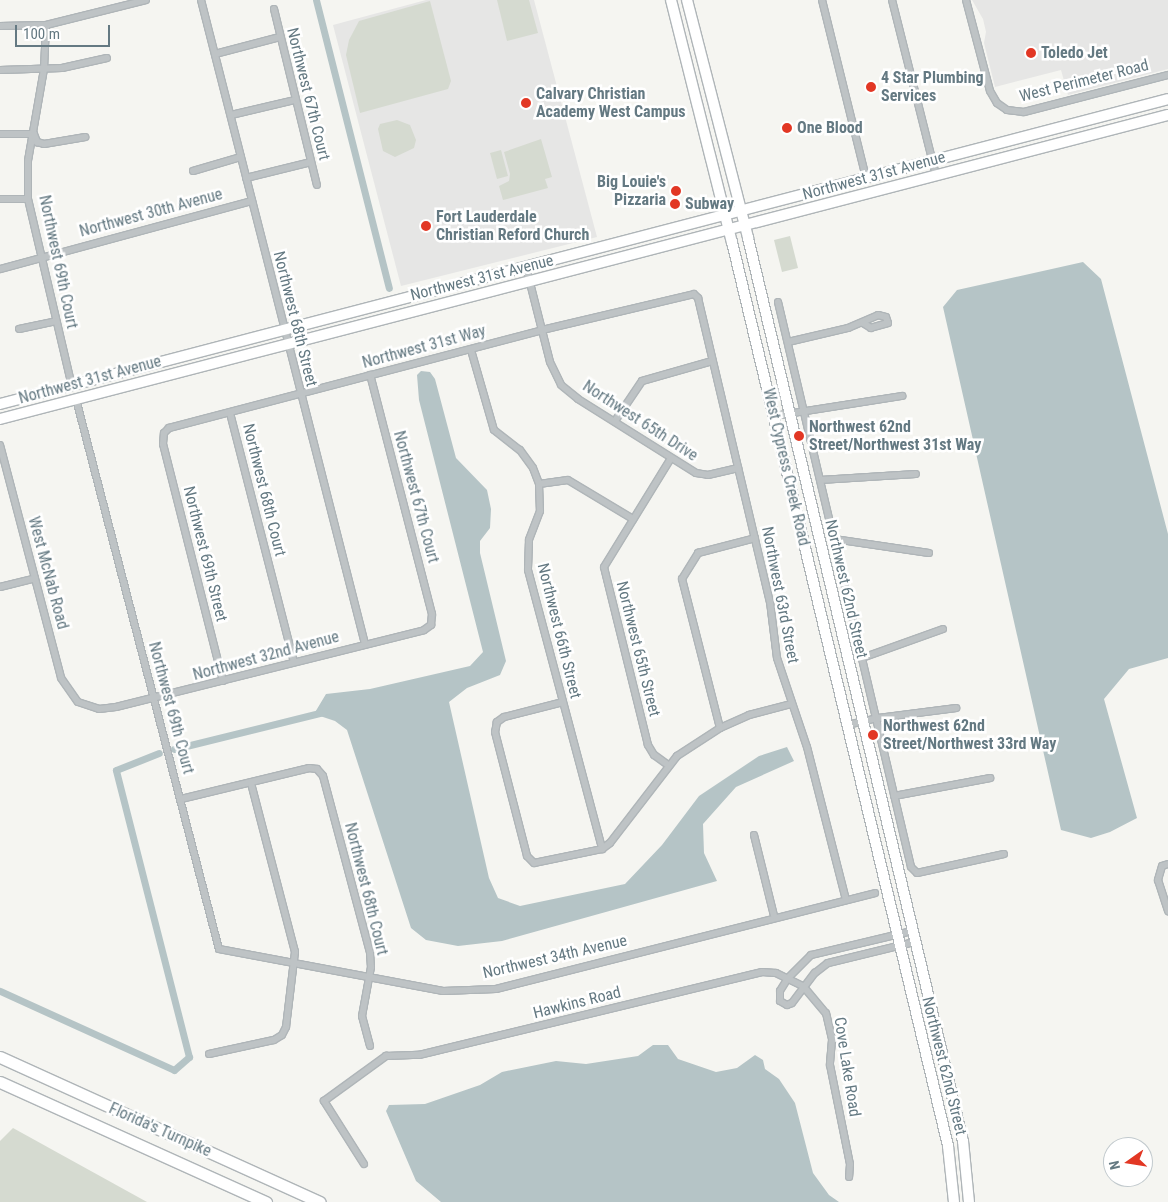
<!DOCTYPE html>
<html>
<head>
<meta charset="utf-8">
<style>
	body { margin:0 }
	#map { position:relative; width:1168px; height:1202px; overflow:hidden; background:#f5f5f1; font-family:"Roboto Condensed",sans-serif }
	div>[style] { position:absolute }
	.built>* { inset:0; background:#e6e6e5 }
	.green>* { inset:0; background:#d5dad0 }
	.water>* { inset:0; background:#b5c4c6 }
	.canal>* { height:7px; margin:-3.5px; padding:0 3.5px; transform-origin:3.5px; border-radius:3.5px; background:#b5c4c6 }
	.roads { filter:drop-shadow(1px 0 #afb5b8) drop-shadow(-1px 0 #afb5b8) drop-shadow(0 1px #afb5b8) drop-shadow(0 -1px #afb5b8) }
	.street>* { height:6px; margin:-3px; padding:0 3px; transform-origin:3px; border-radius:3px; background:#bec3c5 }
	.primary>* { height:10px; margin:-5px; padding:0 5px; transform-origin:5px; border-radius:5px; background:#fff }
	.highway>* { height:11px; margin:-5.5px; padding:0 5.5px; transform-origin:5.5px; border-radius:5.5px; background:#fff }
	.dots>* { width:14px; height:14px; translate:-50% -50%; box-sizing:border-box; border:2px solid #fff; border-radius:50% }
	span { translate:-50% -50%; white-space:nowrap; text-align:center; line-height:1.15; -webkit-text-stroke:5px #fff; paint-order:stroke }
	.poi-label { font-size:16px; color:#647982; font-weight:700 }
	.left { translate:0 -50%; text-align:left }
	.right { translate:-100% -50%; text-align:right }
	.street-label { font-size:16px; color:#647982 }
	.north { position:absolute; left:1103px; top:1137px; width:50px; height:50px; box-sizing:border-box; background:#fff; border:1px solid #c1c9cd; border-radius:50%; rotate:257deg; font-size:14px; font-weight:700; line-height:20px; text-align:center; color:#647982 }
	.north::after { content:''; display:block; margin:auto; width:18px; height:22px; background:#e23724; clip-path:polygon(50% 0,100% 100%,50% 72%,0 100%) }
	.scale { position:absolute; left:15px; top:25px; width:95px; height:22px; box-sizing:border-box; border:2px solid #647982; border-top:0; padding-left:6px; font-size:15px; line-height:18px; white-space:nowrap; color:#647982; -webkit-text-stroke:4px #fff; paint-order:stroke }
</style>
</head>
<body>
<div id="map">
	<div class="built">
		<div style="clip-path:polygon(426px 0,534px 0,597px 237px,401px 286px,333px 25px)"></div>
		<div style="clip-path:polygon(972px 0,1168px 0,1168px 69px,1068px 95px,1061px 70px,995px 87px,984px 43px,986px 32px,983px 19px)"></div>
	</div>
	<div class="green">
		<div style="clip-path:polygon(497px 0,529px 0,538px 33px,507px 41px)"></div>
		<div style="clip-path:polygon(430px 1px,451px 81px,448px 89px,360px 113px,346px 55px,349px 40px,359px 21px)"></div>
		<div style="clip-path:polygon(397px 120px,410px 125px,416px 140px,414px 148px,395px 157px,383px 151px,378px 129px,380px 124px)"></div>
		<div style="clip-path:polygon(541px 139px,552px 177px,545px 179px,548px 188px,503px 200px,499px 186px,509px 181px,510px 174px,504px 152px)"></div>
		<div style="clip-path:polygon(501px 150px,508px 176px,497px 179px,490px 153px)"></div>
		<div style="clip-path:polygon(790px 236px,798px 268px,782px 272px,774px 240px)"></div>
		<div style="clip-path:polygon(13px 1128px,147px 1202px,0 1202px,0 1141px)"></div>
	</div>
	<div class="water">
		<div style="clip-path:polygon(1083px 262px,1101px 279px,1168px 534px,1168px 658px,1129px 669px,1104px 699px,1137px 818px,1110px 832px,1091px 838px,1061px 830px,943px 307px,957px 290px)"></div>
		<div style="clip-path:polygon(421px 371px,430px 372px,435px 379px,456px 458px,487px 490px,491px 509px,490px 528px,480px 541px,480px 553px,506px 661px,500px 675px,467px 688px,449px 702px,489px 878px,498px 898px,520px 906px,625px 884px,662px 845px,699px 796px,759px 756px,787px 747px,794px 761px,736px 787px,703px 824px,704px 853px,717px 881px,502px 941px,458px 946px,426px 940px,411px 928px,347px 730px,335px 721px,314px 714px,326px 694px,370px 689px,470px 666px,483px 652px,419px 400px,417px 375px)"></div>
		<div style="clip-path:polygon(653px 1045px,668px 1045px,678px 1059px,716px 1072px,737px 1068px,755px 1055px,763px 1060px,765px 1069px,779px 1079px,795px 1103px,813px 1173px,829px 1195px,839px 1202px,441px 1202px,416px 1181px,386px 1111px,389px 1105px,425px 1104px,480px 1085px,502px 1072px,556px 1061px,586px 1064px,638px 1056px)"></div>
	</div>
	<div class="canal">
		<div style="left:316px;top:0;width:297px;rotate:75.8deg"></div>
		<div style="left:174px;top:749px;width:154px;rotate:-13.9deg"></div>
		<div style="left:0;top:991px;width:191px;rotate:24.4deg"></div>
		<div style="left:174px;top:1070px;width:20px;rotate:-41deg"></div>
		<div style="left:189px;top:1057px;width:296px;rotate:-104.3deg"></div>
		<div style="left:116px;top:770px;width:46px;rotate:-21.6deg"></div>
	</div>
	<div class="roads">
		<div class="street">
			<div style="left:201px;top:0;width:665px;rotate:75.71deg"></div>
			<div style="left:822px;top:0;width:183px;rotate:76.1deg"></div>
			<div style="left:892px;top:0;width:180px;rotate:75.9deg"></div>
			<div style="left:966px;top:0;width:94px;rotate:75.2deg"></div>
			<div style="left:990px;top:91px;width:14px;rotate:60deg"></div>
			<div style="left:997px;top:103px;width:12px;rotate:35deg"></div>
			<div style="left:1007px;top:110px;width:17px;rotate:7deg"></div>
			<div style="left:1024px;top:112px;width:149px;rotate:-14.4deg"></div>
			<div style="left:274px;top:9px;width:181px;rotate:76.3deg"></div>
			<div style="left:46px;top:25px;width:44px;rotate:92.6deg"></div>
			<div style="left:44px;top:69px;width:93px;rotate:99.9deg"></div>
			<div style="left:28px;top:161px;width:38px;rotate:90deg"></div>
			<div style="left:28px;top:199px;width:192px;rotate:76.8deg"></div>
			<div style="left:0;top:26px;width:46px;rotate:-1.2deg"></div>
			<div style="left:46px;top:25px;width:103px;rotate:-14deg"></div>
			<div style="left:215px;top:54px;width:67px;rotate:-14.7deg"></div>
			<div style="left:0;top:70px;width:62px;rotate:-1.8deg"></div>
			<div style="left:62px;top:68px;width:46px;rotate:-12.5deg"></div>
			<div style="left:231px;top:115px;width:66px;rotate:-13.2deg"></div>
			<div style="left:0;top:134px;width:34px"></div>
			<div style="left:34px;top:134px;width:9px;rotate:69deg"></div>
			<div style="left:37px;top:142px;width:7px;rotate:16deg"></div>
			<div style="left:44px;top:144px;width:42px;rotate:-9.7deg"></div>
			<div style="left:193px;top:171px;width:50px;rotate:-16.3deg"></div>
			<div style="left:246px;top:178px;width:67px;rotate:-13.8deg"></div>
			<div style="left:0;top:199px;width:28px"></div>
			<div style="left:526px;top:267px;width:98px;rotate:75.8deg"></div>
			<div style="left:550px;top:362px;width:25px;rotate:64deg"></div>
			<div style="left:561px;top:385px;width:22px;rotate:39deg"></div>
			<div style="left:578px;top:399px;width:139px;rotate:32.1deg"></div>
			<div style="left:696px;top:473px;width:12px;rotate:9deg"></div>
			<div style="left:708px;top:475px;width:31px;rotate:-13deg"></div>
			<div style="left:0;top:269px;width:261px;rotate:-15.1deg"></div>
			<div style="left:778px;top:302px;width:580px;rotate:76.75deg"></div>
			<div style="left:911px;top:867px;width:8px;rotate:45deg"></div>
			<div style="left:917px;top:873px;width:89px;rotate:-12.3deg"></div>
			<div style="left:19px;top:329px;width:38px;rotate:-12deg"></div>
			<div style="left:788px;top:342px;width:62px;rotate:-13.1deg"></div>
			<div style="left:848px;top:328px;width:33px;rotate:-23deg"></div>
			<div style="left:878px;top:315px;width:8px;rotate:14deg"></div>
			<div style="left:886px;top:317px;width:6px;rotate:72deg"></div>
			<div style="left:888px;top:323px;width:18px;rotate:164deg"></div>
			<div style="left:871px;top:328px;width:9px;rotate:-148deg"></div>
			<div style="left:471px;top:350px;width:83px;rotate:74deg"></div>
			<div style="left:494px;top:430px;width:33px;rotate:38deg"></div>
			<div style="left:520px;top:450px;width:22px;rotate:54deg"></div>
			<div style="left:533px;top:468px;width:17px;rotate:69deg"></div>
			<div style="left:539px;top:484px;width:27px;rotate:88deg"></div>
			<div style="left:540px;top:511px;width:31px;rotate:111deg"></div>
			<div style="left:529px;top:540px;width:30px;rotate:92deg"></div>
			<div style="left:528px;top:570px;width:289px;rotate:75.1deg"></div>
			<div style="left:76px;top:399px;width:568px;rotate:75.43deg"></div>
			<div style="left:219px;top:949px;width:228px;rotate:10.6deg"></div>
			<div style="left:443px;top:991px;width:53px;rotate:-2.2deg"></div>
			<div style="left:496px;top:989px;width:391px;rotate:-14.2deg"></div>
			<div style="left:230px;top:413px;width:257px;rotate:75.6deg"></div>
			<div style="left:774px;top:416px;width:130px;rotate:-8.9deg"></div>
			<div style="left:615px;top:421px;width:48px;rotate:-56deg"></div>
			<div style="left:642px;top:381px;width:73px;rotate:-15.9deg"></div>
			<div style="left:0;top:445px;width:241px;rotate:75.3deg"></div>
			<div style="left:61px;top:678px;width:29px;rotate:55deg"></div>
			<div style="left:78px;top:702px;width:22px;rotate:18deg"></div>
			<div style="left:99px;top:709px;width:17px;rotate:-7deg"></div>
			<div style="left:116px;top:707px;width:317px;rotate:-14deg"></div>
			<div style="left:424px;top:630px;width:9px;rotate:-36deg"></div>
			<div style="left:431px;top:625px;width:11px;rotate:-85deg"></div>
			<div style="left:432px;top:614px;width:247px;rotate:-104.5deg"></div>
			<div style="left:820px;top:480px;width:96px;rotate:-3.6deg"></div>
			<div style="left:539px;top:484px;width:29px;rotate:-8deg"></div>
			<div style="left:568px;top:480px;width:76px;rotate:31deg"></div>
			<div style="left:834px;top:539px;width:96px;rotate:8.4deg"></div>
			<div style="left:0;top:587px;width:36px;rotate:-14deg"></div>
			<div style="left:862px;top:658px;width:86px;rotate:-19.7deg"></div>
			<div style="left:223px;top:681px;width:244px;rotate:-104.2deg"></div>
			<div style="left:163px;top:444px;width:11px;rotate:-85deg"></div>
			<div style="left:164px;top:433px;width:7px;rotate:-45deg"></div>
			<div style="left:169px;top:428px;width:386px;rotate:-14.7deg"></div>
			<div style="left:542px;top:330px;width:156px;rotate:-13.3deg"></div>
			<div style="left:694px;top:294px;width:6px;rotate:45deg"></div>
			<div style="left:698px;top:298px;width:312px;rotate:76.7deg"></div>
			<div style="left:770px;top:602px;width:56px;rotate:82.9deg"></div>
			<div style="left:777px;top:658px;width:94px;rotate:71.4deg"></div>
			<div style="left:807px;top:747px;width:158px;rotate:75.7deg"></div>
			<div style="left:563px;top:702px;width:61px;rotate:165.7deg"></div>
			<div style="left:504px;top:717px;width:9px;rotate:144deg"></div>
			<div style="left:497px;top:722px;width:10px;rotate:101deg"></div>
			<div style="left:495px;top:732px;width:128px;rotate:75.5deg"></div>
			<div style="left:527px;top:856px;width:10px;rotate:45deg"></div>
			<div style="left:534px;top:863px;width:69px;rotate:-11.6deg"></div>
			<div style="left:602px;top:849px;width:10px;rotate:-37deg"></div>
			<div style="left:610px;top:843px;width:110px;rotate:-52.4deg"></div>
			<div style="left:677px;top:756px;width:51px;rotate:-33.1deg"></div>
			<div style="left:720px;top:728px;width:32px;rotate:-24deg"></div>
			<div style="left:749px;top:715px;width:43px;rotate:-14.7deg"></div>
			<div style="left:847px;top:725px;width:32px;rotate:-13deg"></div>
			<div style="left:878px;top:718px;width:79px;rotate:-7.3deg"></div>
			<div style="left:720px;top:728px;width:154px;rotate:-104.3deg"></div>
			<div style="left:682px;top:579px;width:31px;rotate:-58deg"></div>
			<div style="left:698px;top:553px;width:59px;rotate:-14.7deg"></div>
			<div style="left:668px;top:765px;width:17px;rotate:-144deg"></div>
			<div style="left:654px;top:755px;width:12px;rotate:-121deg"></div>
			<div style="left:648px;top:745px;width:183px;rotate:-103.9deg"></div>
			<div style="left:604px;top:567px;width:128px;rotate:-58.4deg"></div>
			<div style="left:894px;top:796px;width:98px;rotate:-10.6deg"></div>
			<div style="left:181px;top:799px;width:132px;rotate:-13.6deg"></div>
			<div style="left:309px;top:768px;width:8px;rotate:7deg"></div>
			<div style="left:317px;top:769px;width:9px;rotate:49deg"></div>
			<div style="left:323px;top:776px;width:183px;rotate:75.1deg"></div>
			<div style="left:370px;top:953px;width:14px;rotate:86deg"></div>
			<div style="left:371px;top:967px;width:50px;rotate:100.4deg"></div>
			<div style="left:362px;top:1016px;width:31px;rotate:75deg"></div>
			<div style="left:754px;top:835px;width:83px;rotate:76.1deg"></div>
			<div style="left:1168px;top:864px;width:6px;rotate:162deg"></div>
			<div style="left:1162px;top:866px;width:15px;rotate:106deg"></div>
			<div style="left:1158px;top:880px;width:33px;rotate:72deg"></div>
			<div style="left:912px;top:931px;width:104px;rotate:166.6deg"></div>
			<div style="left:811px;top:955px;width:33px;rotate:135deg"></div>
			<div style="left:788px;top:978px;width:15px;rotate:122deg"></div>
			<div style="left:780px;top:991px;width:10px;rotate:90deg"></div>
			<div style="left:780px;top:1001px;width:8px;rotate:30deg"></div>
			<div style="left:787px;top:1005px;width:5px;rotate:-22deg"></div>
			<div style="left:792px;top:1003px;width:38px;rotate:-53deg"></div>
			<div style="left:815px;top:973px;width:16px;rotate:-38deg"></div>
			<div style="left:828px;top:963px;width:89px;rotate:-13.7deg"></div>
			<div style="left:209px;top:1054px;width:66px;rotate:-12.2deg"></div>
			<div style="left:274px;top:1040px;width:9px;rotate:-32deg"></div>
			<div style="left:282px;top:1035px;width:9px;rotate:-63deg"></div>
			<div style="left:286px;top:1027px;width:76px;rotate:-83.2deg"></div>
			<div style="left:295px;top:952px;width:175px;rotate:-104.6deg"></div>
			<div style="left:364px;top:1164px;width:75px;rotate:-122.4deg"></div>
			<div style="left:324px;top:1101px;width:77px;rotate:-36deg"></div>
			<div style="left:386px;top:1056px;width:33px;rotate:-2deg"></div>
			<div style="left:419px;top:1055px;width:353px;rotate:-13.6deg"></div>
			<div style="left:762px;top:972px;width:14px;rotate:4deg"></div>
			<div style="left:776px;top:973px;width:30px;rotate:26deg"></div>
			<div style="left:803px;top:986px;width:35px;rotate:50deg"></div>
			<div style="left:826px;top:1013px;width:28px;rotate:77deg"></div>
			<div style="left:832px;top:1040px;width:25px;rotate:95deg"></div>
			<div style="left:830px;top:1065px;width:101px;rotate:78.6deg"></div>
			<div style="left:850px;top:1164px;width:13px;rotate:94deg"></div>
		</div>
		<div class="primary">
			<div style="left:671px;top:0;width:250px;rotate:75.9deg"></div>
			<div style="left:732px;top:242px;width:929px;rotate:76.56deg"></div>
			<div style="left:948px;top:1146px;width:56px;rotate:83.9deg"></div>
			<div style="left:687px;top:0;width:246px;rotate:75.6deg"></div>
			<div style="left:748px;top:238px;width:928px;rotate:76.61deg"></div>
			<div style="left:963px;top:1141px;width:61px;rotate:84.4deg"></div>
			<div style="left:0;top:404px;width:1207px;rotate:-14.63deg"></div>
			<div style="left:0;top:419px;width:1207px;rotate:-14.59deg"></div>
		</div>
		<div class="highway">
			<div style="left:0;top:1057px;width:351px;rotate:24.4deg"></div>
			<div style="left:0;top:1082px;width:292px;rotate:24.3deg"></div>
		</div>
	</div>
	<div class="dots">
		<div style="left:1031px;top:53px;background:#e23724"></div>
		<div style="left:871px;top:87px;background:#e23724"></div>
		<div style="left:526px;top:103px;background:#e23724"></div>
		<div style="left:787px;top:128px;background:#e23724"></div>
		<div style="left:676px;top:191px;background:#e23724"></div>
		<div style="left:675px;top:204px;background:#e23724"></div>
		<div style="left:426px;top:226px;background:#e23724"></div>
		<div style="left:799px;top:436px;background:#e23724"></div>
		<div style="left:873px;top:735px;background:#e23724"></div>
	</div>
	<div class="poi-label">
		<span class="left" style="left:1041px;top:53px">Toledo Jet</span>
		<span class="left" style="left:881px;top:87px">4 Star Plumbing<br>Services</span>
		<span class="left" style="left:536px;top:103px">Calvary Christian<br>Academy West Campus</span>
		<span class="left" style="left:797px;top:128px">One Blood</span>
		<span class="right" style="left:666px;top:191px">Big Louie's<br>Pizzaria</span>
		<span class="left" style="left:685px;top:204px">Subway</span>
		<span class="left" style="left:436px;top:226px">Fort Lauderdale<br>Christian Reford Church</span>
		<span class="left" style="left:809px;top:436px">Northwest 62nd<br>Street/Northwest 31st Way</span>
		<span class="left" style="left:883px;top:735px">Northwest 62nd<br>Street/Northwest 33rd Way</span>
	</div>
	<div class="street-label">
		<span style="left:1084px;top:81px;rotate:-14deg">West Perimeter Road</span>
		<span style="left:308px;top:94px;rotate:76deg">Northwest 67th Court</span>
		<span style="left:874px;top:176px;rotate:-15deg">Northwest 31st Avenue</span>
		<span style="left:151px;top:213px;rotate:-15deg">Northwest 30th Avenue</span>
		<span style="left:58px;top:262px;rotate:78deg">Northwest 69th Court</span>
		<span style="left:482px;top:278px;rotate:-14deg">Northwest 31st Avenue</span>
		<span style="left:295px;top:319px;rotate:76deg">Northwest 68th Street</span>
		<span style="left:424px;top:347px;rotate:-15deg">Northwest 31st Way</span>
		<span style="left:90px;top:380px;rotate:-15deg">Northwest 31st Avenue</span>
		<span style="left:640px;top:421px;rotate:33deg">Northwest 65th Drive</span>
		<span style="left:786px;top:467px;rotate:77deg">West Cypress Creek Road</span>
		<span style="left:264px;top:490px;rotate:76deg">Northwest 68th Court</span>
		<span style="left:416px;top:497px;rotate:75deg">Northwest 67th Court</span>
		<span style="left:205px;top:554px;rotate:76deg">Northwest 69th Street</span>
		<span style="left:48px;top:573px;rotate:75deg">West McNab Road</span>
		<span style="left:846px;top:589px;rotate:77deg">Northwest 62nd Street</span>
		<span style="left:780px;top:595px;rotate:79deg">Northwest 63rd Street</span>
		<span style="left:559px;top:631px;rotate:76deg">Northwest 66th Street</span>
		<span style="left:638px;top:649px;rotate:76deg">Northwest 65th Street</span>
		<span style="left:266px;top:656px;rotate:-15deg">Northwest 32nd Avenue</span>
		<span style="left:171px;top:708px;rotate:75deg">Northwest 69th Court</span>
		<span style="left:366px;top:889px;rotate:76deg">Northwest 68th Court</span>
		<span style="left:555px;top:957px;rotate:-13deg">Northwest 34th Avenue</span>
		<span style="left:577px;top:1003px;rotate:-14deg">Hawkins Road</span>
		<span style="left:944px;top:1066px;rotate:76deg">Northwest 62nd Street</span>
		<span style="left:847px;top:1067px;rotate:81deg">Cove Lake Road</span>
		<span style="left:160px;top:1130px;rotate:24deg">Florida's Turnpike</span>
	</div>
	<div class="north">N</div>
	<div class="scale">100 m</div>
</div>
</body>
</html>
